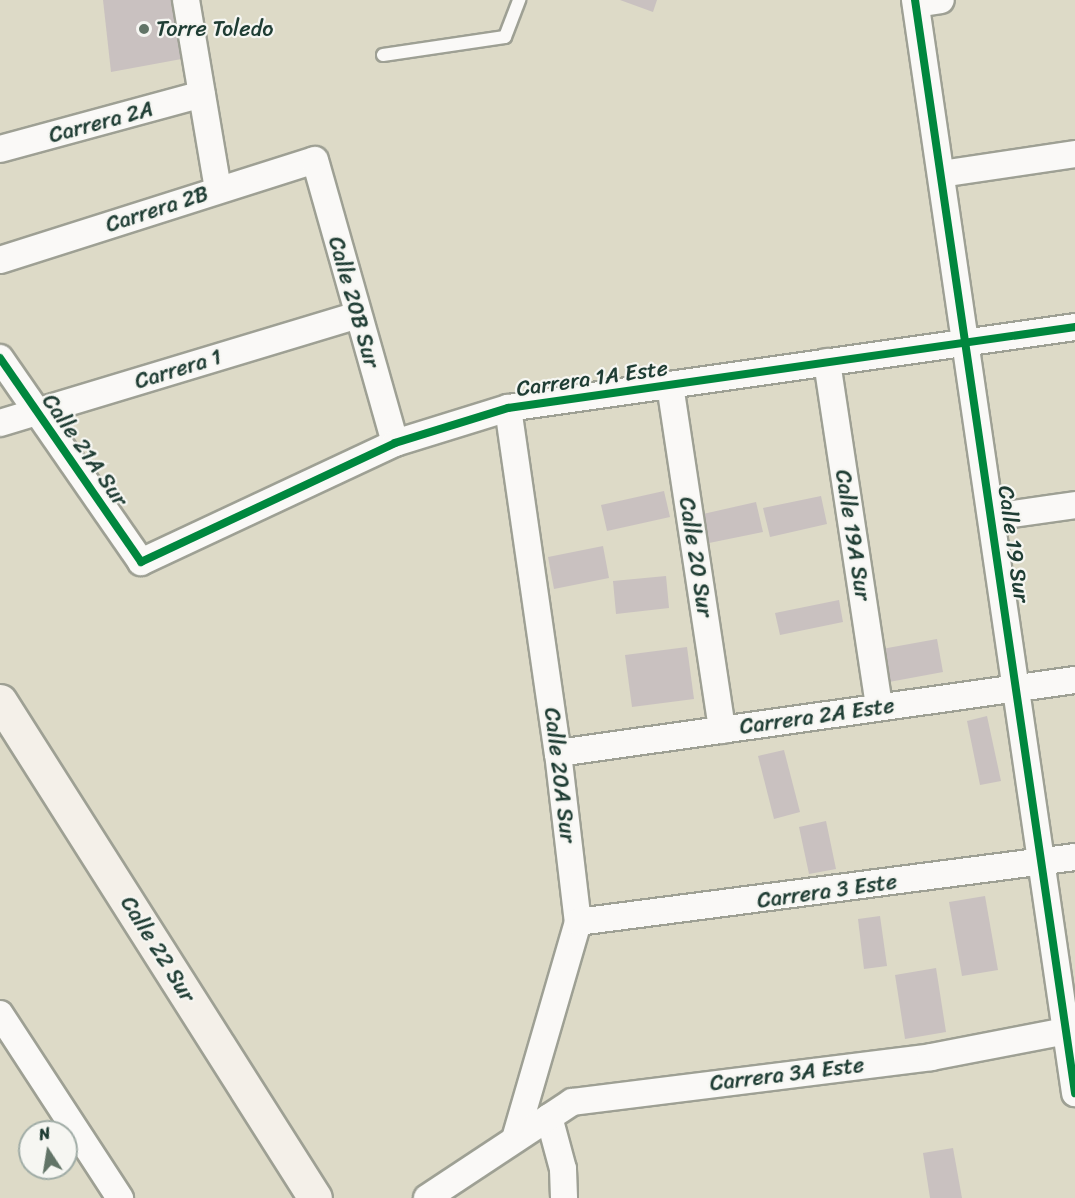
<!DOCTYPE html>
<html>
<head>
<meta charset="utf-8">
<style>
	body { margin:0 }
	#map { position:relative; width:1075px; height:1198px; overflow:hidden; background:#dddac7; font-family:Sriracha,sans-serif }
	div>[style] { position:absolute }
	.building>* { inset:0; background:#c9c1c0 }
	.roads { filter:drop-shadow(2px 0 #9ea094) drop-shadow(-2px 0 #9ea094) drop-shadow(0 2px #9ea094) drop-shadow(0 -2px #9ea094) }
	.lane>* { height:12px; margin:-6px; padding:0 6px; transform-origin:6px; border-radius:6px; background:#faf9f7 }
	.street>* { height:26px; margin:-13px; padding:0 13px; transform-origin:13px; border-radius:13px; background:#faf9f7 }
	.secondary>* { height:33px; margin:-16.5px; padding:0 16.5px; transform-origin:16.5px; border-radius:16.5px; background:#f4f0e9 }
	.cycleway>* { height:8px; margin:-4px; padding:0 4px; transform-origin:4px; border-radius:4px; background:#00873e }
	.dots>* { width:16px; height:16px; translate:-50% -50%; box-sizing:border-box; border:3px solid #f6f6f2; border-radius:50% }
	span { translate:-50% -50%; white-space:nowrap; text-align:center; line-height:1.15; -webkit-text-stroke:4.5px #f6f6f2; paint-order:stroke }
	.poi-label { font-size:22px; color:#1f3d34 }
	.left { translate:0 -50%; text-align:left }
	.street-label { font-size:22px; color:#1f3d34 }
	.north { position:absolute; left:18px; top:1120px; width:60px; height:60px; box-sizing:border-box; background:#f6f6f2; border:2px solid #a0aca6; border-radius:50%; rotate:348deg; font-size:16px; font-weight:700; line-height:24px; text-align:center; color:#1f3d34 }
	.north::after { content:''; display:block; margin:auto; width:21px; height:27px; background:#627467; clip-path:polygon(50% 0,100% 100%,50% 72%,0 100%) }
</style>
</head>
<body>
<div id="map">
	<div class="building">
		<div style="clip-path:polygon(103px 0,178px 0,187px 58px,111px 72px)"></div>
		<div style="clip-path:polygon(620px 0,657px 0,653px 12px)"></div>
		<div style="clip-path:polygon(664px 491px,670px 517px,607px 531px,601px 505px)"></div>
		<div style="clip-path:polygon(821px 496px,827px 524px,770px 537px,763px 508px)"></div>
		<div style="clip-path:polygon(756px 502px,763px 532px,709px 543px,703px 514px)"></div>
		<div style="clip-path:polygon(603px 546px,609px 578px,554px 589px,548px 557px)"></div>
		<div style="clip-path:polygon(666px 576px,669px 608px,616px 614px,613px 581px)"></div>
		<div style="clip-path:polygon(839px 600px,843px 622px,780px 635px,775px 613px)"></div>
		<div style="clip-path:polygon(937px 639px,943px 672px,889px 682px,882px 649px)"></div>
		<div style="clip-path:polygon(687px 647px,694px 699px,632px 707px,625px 655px)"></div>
		<div style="clip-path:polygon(987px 716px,1001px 781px,980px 785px,967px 721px)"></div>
		<div style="clip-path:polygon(784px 750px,800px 812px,774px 819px,758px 756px)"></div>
		<div style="clip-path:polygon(826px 821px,836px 869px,809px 874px,799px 827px)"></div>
		<div style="clip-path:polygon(985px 896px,998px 970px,962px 976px,949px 902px)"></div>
		<div style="clip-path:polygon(880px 916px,887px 966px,864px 969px,858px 919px)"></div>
		<div style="clip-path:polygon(936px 968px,946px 1032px,905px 1039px,895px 975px)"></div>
		<div style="clip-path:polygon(953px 1148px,962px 1198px,930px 1198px,923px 1153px)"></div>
	</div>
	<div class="roads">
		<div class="lane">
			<div style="left:383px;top:55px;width:123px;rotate:-8.4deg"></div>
			<div style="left:505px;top:37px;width:40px;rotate:-69deg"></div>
		</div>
		<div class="street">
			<div style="left:186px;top:0;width:192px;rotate:80.4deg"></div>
			<div style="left:915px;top:0;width:1105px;rotate:81.67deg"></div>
			<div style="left:916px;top:4px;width:25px;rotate:-9deg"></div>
			<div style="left:0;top:149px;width:209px;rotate:-15.2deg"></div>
			<div style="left:941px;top:174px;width:135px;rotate:-8.5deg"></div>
			<div style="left:0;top:260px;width:330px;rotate:-17.6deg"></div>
			<div style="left:315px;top:160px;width:294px;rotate:74.2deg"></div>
			<div style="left:0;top:358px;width:248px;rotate:55.3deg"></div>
			<div style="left:141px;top:562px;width:280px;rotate:-25.1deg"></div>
			<div style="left:395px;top:443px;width:118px;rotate:-17.2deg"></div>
			<div style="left:508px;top:408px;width:573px;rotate:-8.13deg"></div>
			<div style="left:827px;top:362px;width:349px;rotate:81.4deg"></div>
			<div style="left:670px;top:385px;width:349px;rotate:81.4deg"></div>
			<div style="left:508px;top:408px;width:349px;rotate:81.8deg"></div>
			<div style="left:558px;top:753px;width:170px;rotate:83.3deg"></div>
			<div style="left:578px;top:922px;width:222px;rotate:106.2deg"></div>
			<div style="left:0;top:423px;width:373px;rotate:-16.8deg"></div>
			<div style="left:992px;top:517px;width:84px;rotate:-8.2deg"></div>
			<div style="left:558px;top:753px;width:522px;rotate:-8.04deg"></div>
			<div style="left:578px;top:922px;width:501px;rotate:-7.45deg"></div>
			<div style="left:0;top:1014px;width:220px;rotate:56.9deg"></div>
			<div style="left:549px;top:1117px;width:54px;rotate:74.9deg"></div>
			<div style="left:563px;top:1169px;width:29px;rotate:88deg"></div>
			<div style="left:427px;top:1198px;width:174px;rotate:-33.5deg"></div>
			<div style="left:572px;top:1102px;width:362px;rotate:-7.1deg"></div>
			<div style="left:931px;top:1057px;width:137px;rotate:-10.9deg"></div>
		</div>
		<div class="secondary">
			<div style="left:0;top:701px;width:588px;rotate:57.63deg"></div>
		</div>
	</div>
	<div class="cycleway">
		<div style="left:915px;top:0;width:1105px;rotate:81.67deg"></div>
		<div style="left:0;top:358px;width:248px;rotate:55.3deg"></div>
		<div style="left:141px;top:562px;width:280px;rotate:-25.1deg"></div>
		<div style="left:395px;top:443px;width:118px;rotate:-17.2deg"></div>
		<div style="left:508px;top:408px;width:573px;rotate:-8.13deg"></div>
	</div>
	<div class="dots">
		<div style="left:144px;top:29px;background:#627467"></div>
	</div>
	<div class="poi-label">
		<span class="left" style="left:156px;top:29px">Torre Toledo</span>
	</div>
	<div class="street-label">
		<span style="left:101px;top:122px;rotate:-15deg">Carrera 2A</span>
		<span style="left:157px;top:209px;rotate:-18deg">Carrera 2B</span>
		<span style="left:354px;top:302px;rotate:74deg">Calle 20B Sur</span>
		<span style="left:178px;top:369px;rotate:-17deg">Carrera 1</span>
		<span style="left:592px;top:378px;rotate:-8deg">Carrera 1A Este</span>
		<span style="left:85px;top:450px;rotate:55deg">Calle 21A Sur</span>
		<span style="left:853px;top:535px;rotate:81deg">Calle 19A Sur</span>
		<span style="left:1014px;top:544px;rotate:82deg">Calle 19 Sur</span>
		<span style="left:696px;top:557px;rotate:81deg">Calle 20 Sur</span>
		<span style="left:817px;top:716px;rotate:-8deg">Carrera 2A Este</span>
		<span style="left:560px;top:775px;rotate:83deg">Calle 20A Sur</span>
		<span style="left:827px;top:891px;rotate:-8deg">Carrera 3 Este</span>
		<span style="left:158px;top:949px;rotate:58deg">Calle 22 Sur</span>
		<span style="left:787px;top:1074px;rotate:-7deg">Carrera 3A Este</span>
	</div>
	<div class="north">N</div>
</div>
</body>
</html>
